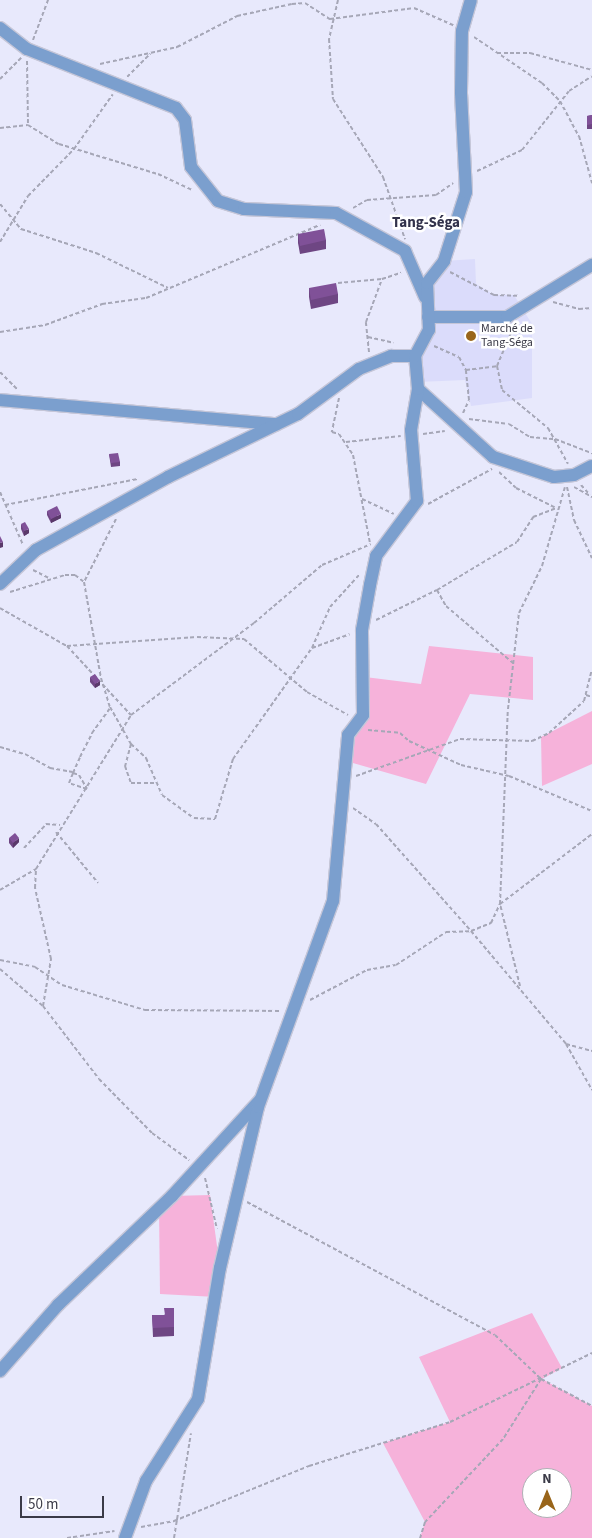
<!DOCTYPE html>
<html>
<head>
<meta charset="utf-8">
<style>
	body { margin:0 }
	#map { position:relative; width:592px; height:1538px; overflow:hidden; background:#e8e9fc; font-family:"Source Sans 3",sans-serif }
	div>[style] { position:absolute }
	.built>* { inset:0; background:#dbdcfb }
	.green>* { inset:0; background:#f6b2da }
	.path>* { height:2px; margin-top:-1px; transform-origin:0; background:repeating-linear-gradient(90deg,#a6a7b7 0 4px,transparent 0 6.5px) }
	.roads { filter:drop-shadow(1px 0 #c5c6d8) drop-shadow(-1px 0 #c5c6d8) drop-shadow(0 1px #c5c6d8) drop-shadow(0 -1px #c5c6d8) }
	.minor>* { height:12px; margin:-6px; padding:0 6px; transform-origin:6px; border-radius:6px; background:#7b9fce }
	.wall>* { inset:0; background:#6e4683 }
	.shaded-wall>* { inset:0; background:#5a396a }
	.building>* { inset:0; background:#805198 }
	.dots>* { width:14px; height:14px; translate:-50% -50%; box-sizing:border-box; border:2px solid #fff; border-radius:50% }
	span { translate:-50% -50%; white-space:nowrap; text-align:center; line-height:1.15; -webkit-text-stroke:5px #fff; paint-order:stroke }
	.poi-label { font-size:12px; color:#3a3a47 }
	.left { translate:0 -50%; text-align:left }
	.quarter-label { font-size:15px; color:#32324b; font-weight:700 }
	.north { position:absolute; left:522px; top:1468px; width:50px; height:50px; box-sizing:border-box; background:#fff; border:1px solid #b0b0b5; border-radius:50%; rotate:0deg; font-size:14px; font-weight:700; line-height:20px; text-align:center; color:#3a3a47 }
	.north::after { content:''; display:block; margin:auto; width:18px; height:22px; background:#99651a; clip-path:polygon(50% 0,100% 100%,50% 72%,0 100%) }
	.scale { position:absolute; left:20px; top:1496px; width:84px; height:22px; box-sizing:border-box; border:2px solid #3a3a47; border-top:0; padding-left:6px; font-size:15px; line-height:18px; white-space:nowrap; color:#3a3a47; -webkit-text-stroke:4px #fff; paint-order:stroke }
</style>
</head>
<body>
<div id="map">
	<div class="built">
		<div style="clip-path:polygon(475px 259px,476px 284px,494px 295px,514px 295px,532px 324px,532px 398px,471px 406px,465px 380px,418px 382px,415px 356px,429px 330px,427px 283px,444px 261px)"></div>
	</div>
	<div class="green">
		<div style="clip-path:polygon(429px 646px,533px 657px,533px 700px,470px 694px,426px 784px,346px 761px,348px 735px,363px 715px,365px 677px,421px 684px)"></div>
		<div style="clip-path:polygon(592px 711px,592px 764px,542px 786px,541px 737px)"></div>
		<div style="clip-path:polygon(210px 1195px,220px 1268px,216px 1297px,160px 1294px,159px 1207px,172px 1196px)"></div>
		<div style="clip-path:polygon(evenodd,532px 1313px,562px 1368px,542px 1379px,592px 1406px,592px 1538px,420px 1538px,425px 1522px,383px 1443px,450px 1422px,419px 1357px,532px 1313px,532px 1478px,562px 1478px,562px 1508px,532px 1508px,532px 1478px)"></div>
	</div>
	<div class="path">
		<div style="left:338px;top:0;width:40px;rotate:103deg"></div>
		<div style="left:329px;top:39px;width:60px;rotate:86.2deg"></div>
		<div style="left:333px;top:99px;width:93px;rotate:57.3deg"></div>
		<div style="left:383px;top:177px;width:66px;rotate:70.5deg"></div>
		<div style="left:474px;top:37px;width:82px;rotate:34.1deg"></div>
		<div style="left:542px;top:83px;width:25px;rotate:45deg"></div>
		<div style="left:560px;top:101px;width:40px;rotate:62deg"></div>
		<div style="left:579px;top:136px;width:49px;rotate:74.5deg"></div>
		<div style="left:33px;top:40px;width:43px;rotate:-69.4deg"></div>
		<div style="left:497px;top:53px;width:33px"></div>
		<div style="left:530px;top:53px;width:64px;rotate:15.3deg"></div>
		<div style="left:27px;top:61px;width:64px;rotate:89.1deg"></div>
		<div style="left:28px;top:125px;width:36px;rotate:32deg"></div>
		<div style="left:59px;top:144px;width:103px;rotate:16.9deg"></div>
		<div style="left:158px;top:174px;width:38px;rotate:25deg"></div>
		<div style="left:100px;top:64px;width:79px;rotate:-12.4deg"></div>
		<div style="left:177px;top:47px;width:68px;rotate:-27.3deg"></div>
		<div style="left:237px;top:16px;width:56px;rotate:-12.3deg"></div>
		<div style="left:292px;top:4px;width:13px;rotate:-4deg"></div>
		<div style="left:305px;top:3px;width:30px;rotate:33deg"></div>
		<div style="left:330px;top:19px;width:85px;rotate:-7.5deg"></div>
		<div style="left:414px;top:8px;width:43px;rotate:23.6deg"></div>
		<div style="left:127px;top:77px;width:33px;rotate:-45deg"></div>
		<div style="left:0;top:79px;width:30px;rotate:-45deg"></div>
		<div style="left:0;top:128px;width:28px;rotate:-6deg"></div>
		<div style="left:477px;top:171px;width:50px;rotate:-25deg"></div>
		<div style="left:522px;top:150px;width:75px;rotate:-51.5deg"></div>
		<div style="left:569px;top:91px;width:27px;rotate:-33deg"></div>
		<div style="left:0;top:204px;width:33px;rotate:50deg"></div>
		<div style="left:21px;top:229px;width:79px;rotate:17.7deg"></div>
		<div style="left:96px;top:253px;width:80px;rotate:25.9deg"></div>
		<div style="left:353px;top:208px;width:16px;rotate:-30deg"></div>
		<div style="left:367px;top:200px;width:69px;rotate:-4.1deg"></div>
		<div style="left:436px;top:195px;width:21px;rotate:-35deg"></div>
		<div style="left:0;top:242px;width:54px;rotate:-58.7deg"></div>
		<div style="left:28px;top:196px;width:66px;rotate:-45.6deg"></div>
		<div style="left:74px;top:149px;width:67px;rotate:-54.7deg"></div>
		<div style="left:450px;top:272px;width:50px;rotate:27.6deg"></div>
		<div style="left:494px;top:295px;width:25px;rotate:2deg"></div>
		<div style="left:338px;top:283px;width:44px;rotate:-5.2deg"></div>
		<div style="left:553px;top:302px;width:27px;rotate:15deg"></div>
		<div style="left:579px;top:309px;width:13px;rotate:-4deg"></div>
		<div style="left:0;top:332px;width:46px;rotate:-8.8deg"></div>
		<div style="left:45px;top:325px;width:61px;rotate:-20.2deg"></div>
		<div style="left:102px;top:304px;width:44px;rotate:-7.8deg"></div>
		<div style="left:146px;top:298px;width:189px;rotate:-22.8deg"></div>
		<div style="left:368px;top:337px;width:26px;rotate:13deg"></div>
		<div style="left:434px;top:346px;width:27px;rotate:24deg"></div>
		<div style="left:459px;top:357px;width:15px;rotate:62deg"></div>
		<div style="left:369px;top:352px;width:30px;rotate:-96deg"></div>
		<div style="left:366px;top:322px;width:46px;rotate:-69.6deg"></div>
		<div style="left:382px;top:279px;width:20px;rotate:-18deg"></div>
		<div style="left:497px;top:366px;width:25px;rotate:78deg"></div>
		<div style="left:502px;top:390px;width:60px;rotate:39.6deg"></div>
		<div style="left:548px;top:428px;width:41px;rotate:60.9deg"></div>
		<div style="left:0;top:372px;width:24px;rotate:45deg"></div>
		<div style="left:339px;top:398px;width:35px;rotate:102deg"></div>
		<div style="left:332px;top:432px;width:7px;rotate:16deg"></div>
		<div style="left:339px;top:434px;width:25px;rotate:56deg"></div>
		<div style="left:353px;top:455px;width:90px;rotate:79.1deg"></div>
		<div style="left:463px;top:413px;width:14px;rotate:-65deg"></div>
		<div style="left:469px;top:400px;width:30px;rotate:-96deg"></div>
		<div style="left:466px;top:370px;width:31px;rotate:-7deg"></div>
		<div style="left:497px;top:366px;width:41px;rotate:-67.2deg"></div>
		<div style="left:469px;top:419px;width:40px;rotate:7.1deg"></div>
		<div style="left:509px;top:424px;width:25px;rotate:32deg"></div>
		<div style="left:530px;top:437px;width:25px;rotate:5deg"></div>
		<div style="left:555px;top:439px;width:40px;rotate:21deg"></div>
		<div style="left:423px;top:434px;width:22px;rotate:-8deg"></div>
		<div style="left:346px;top:442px;width:55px;rotate:-6.2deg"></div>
		<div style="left:499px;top:472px;width:23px;rotate:43deg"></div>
		<div style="left:516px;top:488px;width:45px;rotate:26.6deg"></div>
		<div style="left:581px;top:485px;width:13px;rotate:48deg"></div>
		<div style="left:567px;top:487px;width:34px;rotate:78deg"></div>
		<div style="left:574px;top:520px;width:42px;rotate:64.7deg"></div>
		<div style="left:574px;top:487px;width:21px;rotate:29deg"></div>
		<div style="left:0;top:492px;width:58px;rotate:66.5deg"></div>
		<div style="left:362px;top:499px;width:35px;rotate:25deg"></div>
		<div style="left:428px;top:504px;width:73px;rotate:-28.7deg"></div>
		<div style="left:5px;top:505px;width:135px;rotate:-11.1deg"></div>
		<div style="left:116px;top:519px;width:71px;rotate:116.9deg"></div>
		<div style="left:84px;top:582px;width:97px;rotate:80deg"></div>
		<div style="left:101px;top:678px;width:30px;rotate:73deg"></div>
		<div style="left:110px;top:707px;width:43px;rotate:60.4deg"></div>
		<div style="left:131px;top:744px;width:21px;rotate:43deg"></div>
		<div style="left:146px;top:758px;width:40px;rotate:66.6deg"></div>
		<div style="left:162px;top:795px;width:39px;rotate:36deg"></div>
		<div style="left:194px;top:818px;width:21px;rotate:3deg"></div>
		<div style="left:215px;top:819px;width:63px;rotate:-73.3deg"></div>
		<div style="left:233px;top:759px;width:136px;rotate:-54.6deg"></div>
		<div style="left:312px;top:648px;width:45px;rotate:-66.3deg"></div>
		<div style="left:330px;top:607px;width:43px;rotate:-47.8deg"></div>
		<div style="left:33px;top:570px;width:18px;rotate:27deg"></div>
		<div style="left:437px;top:590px;width:18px;rotate:61deg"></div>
		<div style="left:446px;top:606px;width:88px;rotate:40.4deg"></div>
		<div style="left:10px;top:592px;width:58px;rotate:-17.2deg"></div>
		<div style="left:65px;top:575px;width:10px"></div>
		<div style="left:75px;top:575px;width:11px;rotate:38deg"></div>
		<div style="left:0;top:608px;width:77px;rotate:29.6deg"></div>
		<div style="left:67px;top:646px;width:130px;rotate:-4deg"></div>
		<div style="left:197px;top:637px;width:47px;rotate:2.4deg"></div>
		<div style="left:244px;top:639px;width:82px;rotate:40.1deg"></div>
		<div style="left:307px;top:692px;width:47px;rotate:29.3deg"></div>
		<div style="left:376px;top:620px;width:68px;rotate:-26.2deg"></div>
		<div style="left:437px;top:590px;width:93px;rotate:-31deg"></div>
		<div style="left:517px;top:542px;width:30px;rotate:-57deg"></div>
		<div style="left:533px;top:517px;width:25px;rotate:-21deg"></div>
		<div style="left:67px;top:646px;width:94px;rotate:47.2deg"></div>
		<div style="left:312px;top:648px;width:40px;rotate:-20.2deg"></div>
		<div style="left:586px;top:695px;width:6px;rotate:18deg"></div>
		<div style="left:368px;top:730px;width:32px;rotate:5deg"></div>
		<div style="left:400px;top:733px;width:12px;rotate:42deg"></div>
		<div style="left:409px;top:741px;width:57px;rotate:24.8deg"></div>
		<div style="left:461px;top:765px;width:49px;rotate:12.9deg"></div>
		<div style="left:509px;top:776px;width:90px;rotate:22.9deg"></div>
		<div style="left:131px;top:744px;width:23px;rotate:105deg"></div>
		<div style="left:125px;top:766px;width:18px;rotate:71deg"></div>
		<div style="left:131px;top:783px;width:26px"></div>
		<div style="left:0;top:747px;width:26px;rotate:16deg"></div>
		<div style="left:25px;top:754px;width:29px;rotate:29deg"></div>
		<div style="left:50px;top:768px;width:23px;rotate:10deg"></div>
		<div style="left:73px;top:772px;width:1px;rotate:90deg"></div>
		<div style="left:73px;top:773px;width:6px;rotate:18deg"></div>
		<div style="left:79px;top:775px;width:16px;rotate:60deg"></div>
		<div style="left:87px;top:789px;width:19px;rotate:-162deg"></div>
		<div style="left:69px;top:783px;width:11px;rotate:-68deg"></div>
		<div style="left:73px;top:773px;width:17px;rotate:-66deg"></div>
		<div style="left:80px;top:757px;width:27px;rotate:-63deg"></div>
		<div style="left:92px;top:733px;width:31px;rotate:-54deg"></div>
		<div style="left:356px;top:776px;width:110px;rotate:-19.6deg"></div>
		<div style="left:460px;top:739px;width:72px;rotate:1.6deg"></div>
		<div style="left:532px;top:741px;width:19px;rotate:-25deg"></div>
		<div style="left:549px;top:733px;width:47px;rotate:-42.4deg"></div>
		<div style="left:584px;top:701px;width:32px;rotate:-76deg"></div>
		<div style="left:353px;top:808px;width:28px;rotate:35deg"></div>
		<div style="left:376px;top:824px;width:143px;rotate:48.4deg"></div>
		<div style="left:471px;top:931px;width:22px;rotate:-22deg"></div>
		<div style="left:491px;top:923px;width:21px;rotate:-65deg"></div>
		<div style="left:500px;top:904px;width:116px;rotate:-37.3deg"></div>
		<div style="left:56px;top:832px;width:66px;rotate:50.5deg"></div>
		<div style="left:24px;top:848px;width:33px;rotate:-47deg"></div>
		<div style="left:46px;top:824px;width:14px;rotate:4deg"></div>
		<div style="left:0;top:890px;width:42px;rotate:-30.3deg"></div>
		<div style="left:0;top:960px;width:36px;rotate:11deg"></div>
		<div style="left:35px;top:967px;width:32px;rotate:34deg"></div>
		<div style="left:62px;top:985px;width:87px;rotate:16.8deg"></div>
		<div style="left:145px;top:1010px;width:135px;rotate:0.4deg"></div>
		<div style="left:0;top:969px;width:57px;rotate:40.7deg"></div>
		<div style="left:43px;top:1006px;width:92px;rotate:52.5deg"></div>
		<div style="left:99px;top:1079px;width:76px;rotate:45.5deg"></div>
		<div style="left:152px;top:1133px;width:46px;rotate:36.1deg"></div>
		<div style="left:520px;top:986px;width:84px;rotate:-103.7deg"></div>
		<div style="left:500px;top:904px;width:195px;rotate:-87.7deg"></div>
		<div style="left:508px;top:709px;width:97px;rotate:-83.5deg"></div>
		<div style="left:519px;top:613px;width:52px;rotate:-63.9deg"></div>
		<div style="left:542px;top:566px;width:82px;rotate:-73.8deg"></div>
		<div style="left:310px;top:1000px;width:64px;rotate:-27.8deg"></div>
		<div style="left:367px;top:970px;width:29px;rotate:-10deg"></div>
		<div style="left:396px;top:965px;width:60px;rotate:-33.4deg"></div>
		<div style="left:446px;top:932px;width:25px;rotate:-2deg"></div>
		<div style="left:471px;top:931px;width:148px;rotate:49.9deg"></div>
		<div style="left:566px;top:1044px;width:53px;rotate:60.5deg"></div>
		<div style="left:43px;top:1006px;width:48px;rotate:-80.3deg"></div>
		<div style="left:51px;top:959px;width:73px;rotate:-102.7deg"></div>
		<div style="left:35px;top:888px;width:19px;rotate:-87deg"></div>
		<div style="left:36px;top:869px;width:181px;rotate:-58.3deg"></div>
		<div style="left:131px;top:715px;width:154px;rotate:-36.8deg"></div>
		<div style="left:254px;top:623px;width:89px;rotate:-40.5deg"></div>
		<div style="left:322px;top:565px;width:53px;rotate:-23.2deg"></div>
		<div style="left:566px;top:1044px;width:27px;rotate:15deg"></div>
		<div style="left:205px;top:1178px;width:52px;rotate:76.8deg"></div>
		<div style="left:247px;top:1202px;width:281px;rotate:28.2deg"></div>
		<div style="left:495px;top:1335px;width:64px;rotate:43.7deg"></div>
		<div style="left:541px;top:1379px;width:71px;rotate:122.3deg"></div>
		<div style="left:503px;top:1439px;width:114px;rotate:133.2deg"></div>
		<div style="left:425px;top:1522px;width:17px;rotate:107deg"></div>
		<div style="left:541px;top:1379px;width:58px;rotate:27.9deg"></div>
		<div style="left:141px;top:1527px;width:34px;rotate:-10deg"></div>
		<div style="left:174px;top:1521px;width:146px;rotate:-22.2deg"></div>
		<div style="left:309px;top:1466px;width:148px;rotate:-17.3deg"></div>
		<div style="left:450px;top:1422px;width:158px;rotate:-25.9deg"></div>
		<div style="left:67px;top:1538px;width:48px;rotate:-8.5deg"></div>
		<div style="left:174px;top:1538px;width:106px;rotate:-80.8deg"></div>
	</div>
	<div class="roads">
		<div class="minor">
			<div style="left:0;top:28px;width:34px;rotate:38deg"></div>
			<div style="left:27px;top:49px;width:160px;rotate:21.6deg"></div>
			<div style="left:176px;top:108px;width:15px;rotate:53deg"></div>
			<div style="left:185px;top:120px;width:47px;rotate:82.7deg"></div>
			<div style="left:191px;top:167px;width:43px;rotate:51.5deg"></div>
			<div style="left:218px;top:201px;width:27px;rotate:17deg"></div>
			<div style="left:244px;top:209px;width:92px;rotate:2.5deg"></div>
			<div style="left:336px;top:213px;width:79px;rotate:28.8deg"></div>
			<div style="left:405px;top:251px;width:50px;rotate:66.5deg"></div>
			<div style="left:428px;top:317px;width:79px"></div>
			<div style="left:507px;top:317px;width:100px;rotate:-31.5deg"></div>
			<div style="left:418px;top:389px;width:101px;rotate:42.2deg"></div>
			<div style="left:493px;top:457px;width:64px;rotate:18.2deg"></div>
			<div style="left:554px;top:477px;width:20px;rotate:-6deg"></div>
			<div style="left:574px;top:475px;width:20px;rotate:-27deg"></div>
			<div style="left:0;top:400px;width:277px;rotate:5deg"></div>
			<div style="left:0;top:584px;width:50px;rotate:-43.4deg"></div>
			<div style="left:36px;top:550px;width:151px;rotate:-28.9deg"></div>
			<div style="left:168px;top:477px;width:144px;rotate:-25.9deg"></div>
			<div style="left:298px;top:414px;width:76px;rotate:-36.4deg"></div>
			<div style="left:359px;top:369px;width:35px;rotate:-22deg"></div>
			<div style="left:391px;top:356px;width:24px"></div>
			<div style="left:0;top:1371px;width:88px;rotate:-48.7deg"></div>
			<div style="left:58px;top:1305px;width:158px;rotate:-43.7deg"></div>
			<div style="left:172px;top:1196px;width:129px;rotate:-47.5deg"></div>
			<div style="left:125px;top:1538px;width:61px;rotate:-69.8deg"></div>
			<div style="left:146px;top:1481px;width:97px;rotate:-57.6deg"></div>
			<div style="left:198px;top:1399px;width:133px;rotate:-80.5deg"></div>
			<div style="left:220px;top:1268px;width:165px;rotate:-76.7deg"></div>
			<div style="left:258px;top:1107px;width:219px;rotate:-70deg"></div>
			<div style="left:333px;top:901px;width:167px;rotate:-84.8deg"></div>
			<div style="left:348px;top:735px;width:25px;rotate:-53deg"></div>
			<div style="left:363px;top:715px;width:85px;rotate:-90.7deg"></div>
			<div style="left:362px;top:630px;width:46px;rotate:-79.9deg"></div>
			<div style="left:370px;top:585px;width:30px;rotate:-78deg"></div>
			<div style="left:376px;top:556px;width:69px;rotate:-53.3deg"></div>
			<div style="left:417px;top:501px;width:71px;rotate:-94.8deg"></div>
			<div style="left:411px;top:430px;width:42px;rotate:-80.3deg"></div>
			<div style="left:418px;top:389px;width:33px;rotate:-95deg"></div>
			<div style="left:415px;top:356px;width:30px;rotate:-62deg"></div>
			<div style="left:429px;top:330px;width:47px;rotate:-92.4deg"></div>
			<div style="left:427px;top:283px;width:28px;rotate:-52deg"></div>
			<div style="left:444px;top:261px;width:72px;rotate:-72.3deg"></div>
			<div style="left:466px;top:192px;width:100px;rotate:-92.9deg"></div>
			<div style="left:461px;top:92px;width:61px;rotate:-89.1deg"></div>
			<div style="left:462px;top:31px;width:32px;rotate:-74deg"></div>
		</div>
	</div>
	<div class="wall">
		<div style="clip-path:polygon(592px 115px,592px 129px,587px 129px,587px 116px)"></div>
		<div style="clip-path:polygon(298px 234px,326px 240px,326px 249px,300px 254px,298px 243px)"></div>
		<div style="clip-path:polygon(309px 288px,338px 294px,338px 303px,311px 309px,309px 297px)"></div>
		<div style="clip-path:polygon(109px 454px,120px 462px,120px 466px,111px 467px)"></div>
		<div style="clip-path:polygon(47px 511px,61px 518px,51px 523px,47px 515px)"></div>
		<div style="clip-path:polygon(21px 524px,29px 533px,24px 536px,21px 529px)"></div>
		<div style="clip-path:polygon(90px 677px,100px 685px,95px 688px,90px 682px)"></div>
		<div style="clip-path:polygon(9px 838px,19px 842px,13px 848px,9px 843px)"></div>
		<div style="clip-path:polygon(174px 1308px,174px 1336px,153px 1337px,152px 1315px,164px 1315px)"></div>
	</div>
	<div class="shaded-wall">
		<div style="clip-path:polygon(61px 514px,61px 518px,51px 523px,51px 519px)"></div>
		<div style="clip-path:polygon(29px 529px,29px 533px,24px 536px,24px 531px)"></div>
		<div style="clip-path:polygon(3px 542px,3px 547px,0 548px,0 543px)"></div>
		<div style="clip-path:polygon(100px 681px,100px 685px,95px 688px,95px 684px)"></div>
		<div style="clip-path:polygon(19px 838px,19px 842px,13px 848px,13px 843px)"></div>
	</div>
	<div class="building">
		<div style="clip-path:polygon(592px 115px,592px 124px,587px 125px,587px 116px)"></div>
		<div style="clip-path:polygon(324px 229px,326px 240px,300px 246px,298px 234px)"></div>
		<div style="clip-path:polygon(336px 283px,338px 294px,311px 300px,309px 288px)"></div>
		<div style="clip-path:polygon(118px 453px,120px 462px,111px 463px,109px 454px)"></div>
		<div style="clip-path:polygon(57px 506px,61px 514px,51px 519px,47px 511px)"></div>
		<div style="clip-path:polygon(25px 522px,29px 529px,24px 531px,21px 524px)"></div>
		<div style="clip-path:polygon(0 536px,3px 542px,0 543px)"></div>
		<div style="clip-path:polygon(95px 674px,100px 681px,95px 684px,90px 677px)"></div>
		<div style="clip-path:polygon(15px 833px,19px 838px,13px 843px,9px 838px)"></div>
		<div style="clip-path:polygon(164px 1308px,174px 1308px,174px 1327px,153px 1328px,152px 1315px,165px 1315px)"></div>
	</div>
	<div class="dots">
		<div style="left:471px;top:336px;background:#99651a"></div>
	</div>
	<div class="poi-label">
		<span class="left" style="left:481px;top:336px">Marché de<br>Tang-Séga</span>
	</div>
	<div class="quarter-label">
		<span style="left:426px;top:223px">Tang-Séga</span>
	</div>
	<div class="north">N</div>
	<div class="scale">50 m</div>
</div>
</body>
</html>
